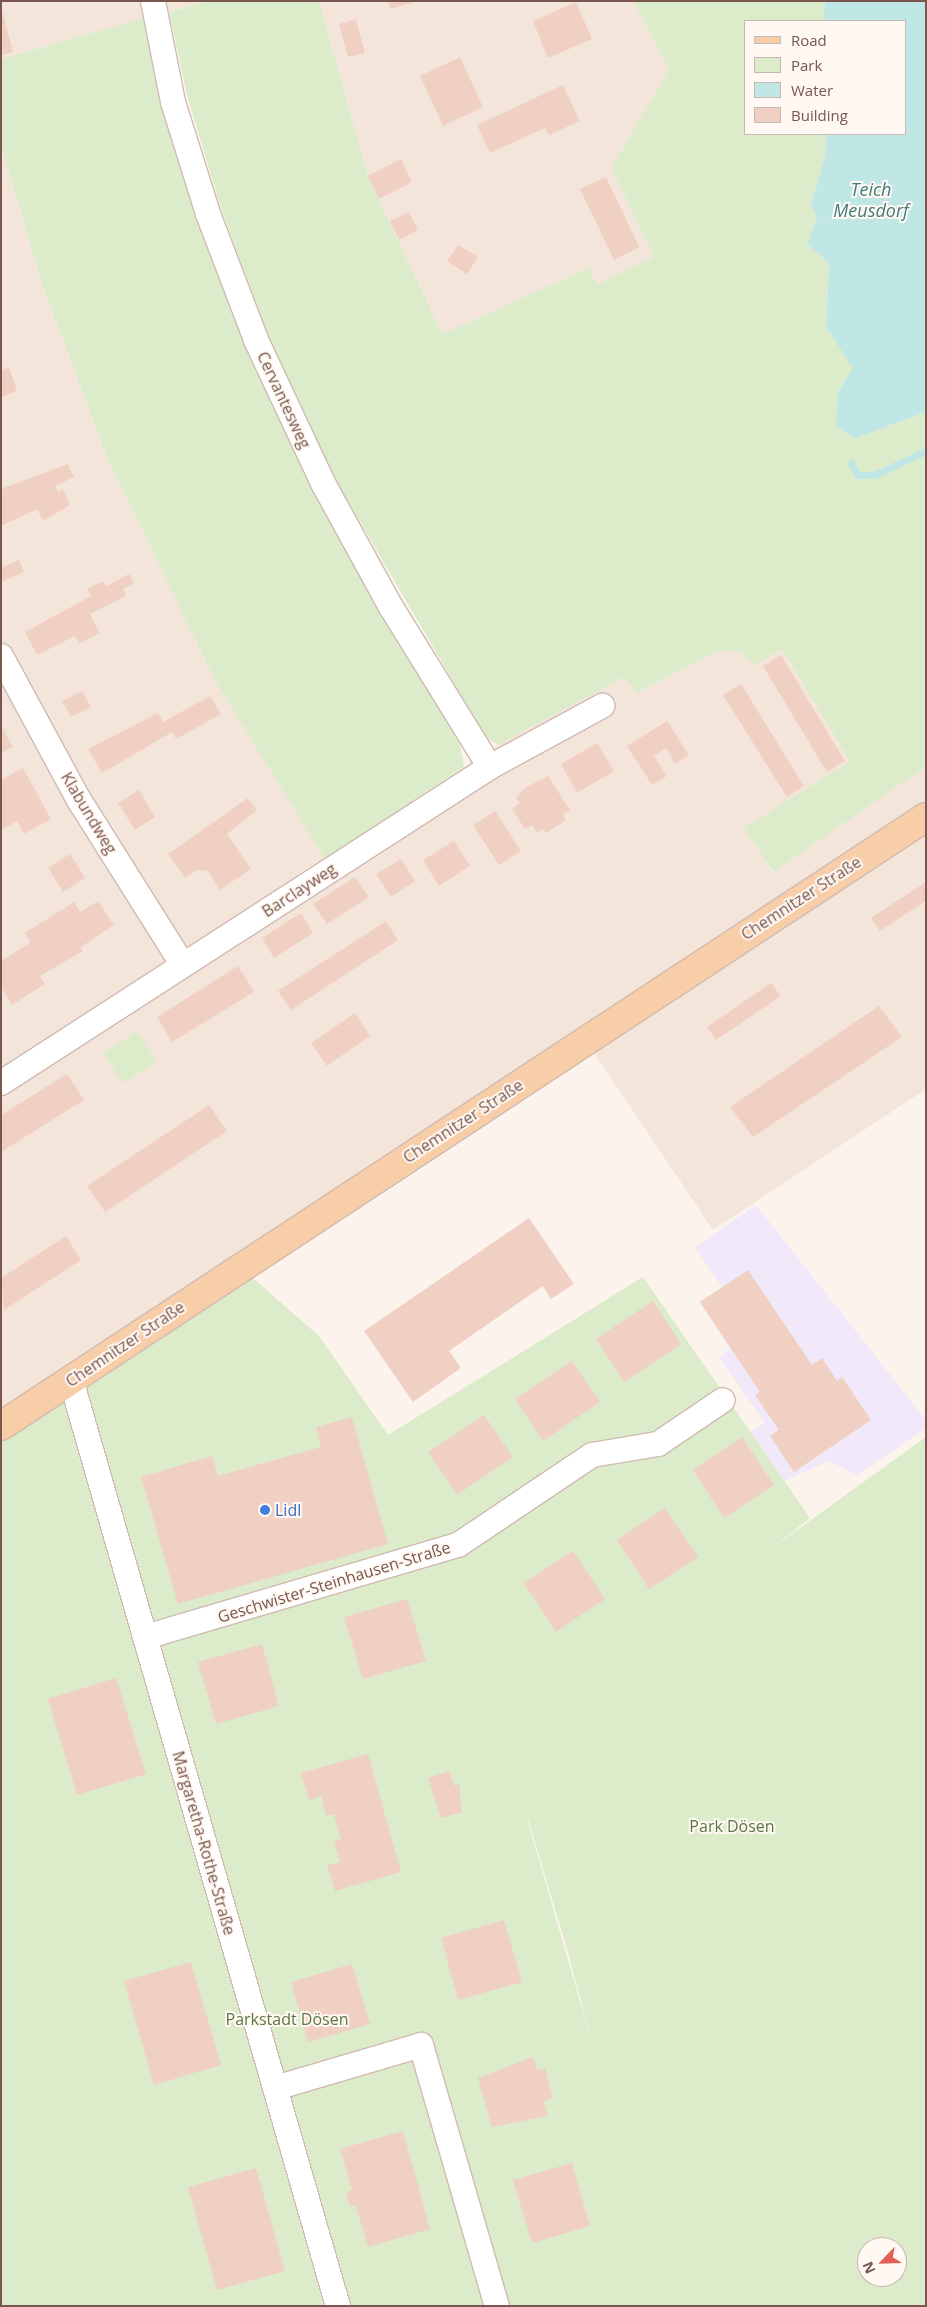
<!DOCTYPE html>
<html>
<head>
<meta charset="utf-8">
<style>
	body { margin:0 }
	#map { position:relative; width:927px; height:2307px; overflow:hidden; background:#fcf4ec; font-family:"Open Sans",sans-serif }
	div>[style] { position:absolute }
	.residential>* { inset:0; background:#f4e5db }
	.education>* { inset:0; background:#f1e8f9 }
	.green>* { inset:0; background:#dcebca }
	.water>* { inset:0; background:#c0e7e6 }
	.stream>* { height:7px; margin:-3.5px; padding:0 3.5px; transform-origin:3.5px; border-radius:3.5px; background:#c0e7e6 }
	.building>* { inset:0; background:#f1d0c4 }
	.roads { filter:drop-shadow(1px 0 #d0bab1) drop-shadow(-1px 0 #d0bab1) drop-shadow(0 1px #d0bab1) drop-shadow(0 -1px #d0bab1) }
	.minor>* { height:24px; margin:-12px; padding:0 12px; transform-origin:12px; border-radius:12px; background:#fff }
	.major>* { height:28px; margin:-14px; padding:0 14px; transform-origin:14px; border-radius:14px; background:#f8cea8 }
	.dots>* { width:14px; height:14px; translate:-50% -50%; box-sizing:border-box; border:2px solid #fff8f3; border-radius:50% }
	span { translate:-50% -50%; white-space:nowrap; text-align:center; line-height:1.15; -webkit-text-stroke:4px #fff8f3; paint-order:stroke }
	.street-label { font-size:16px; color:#79574e }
	.shop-label { font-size:16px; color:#366cbe }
	.left { translate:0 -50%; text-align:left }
	.park-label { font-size:16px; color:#5b7843 }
	.water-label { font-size:18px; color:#427c7c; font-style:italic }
	.frame { position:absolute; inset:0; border:2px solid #79574e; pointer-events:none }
	.legend { position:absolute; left:744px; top:20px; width:162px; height:115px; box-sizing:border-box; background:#fff8f3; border:1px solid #c9b8b1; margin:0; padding:6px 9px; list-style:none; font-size:15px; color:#79574e }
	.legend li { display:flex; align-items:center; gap:10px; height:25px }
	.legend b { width:25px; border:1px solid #c9b8b1 }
	.north { position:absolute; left:857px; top:2237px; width:50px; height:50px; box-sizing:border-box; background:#fff8f3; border:1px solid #c9b8b1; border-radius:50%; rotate:246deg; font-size:14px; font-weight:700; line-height:20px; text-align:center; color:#79574e }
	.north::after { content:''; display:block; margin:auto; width:18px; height:22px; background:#e26056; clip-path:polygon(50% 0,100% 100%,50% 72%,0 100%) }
</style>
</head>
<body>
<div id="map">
	<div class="residential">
		<div style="clip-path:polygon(1px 1px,206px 1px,1px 59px)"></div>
		<div style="clip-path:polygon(319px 1px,633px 1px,669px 70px,611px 168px,654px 257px,597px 284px,589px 268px,442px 334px,368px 176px)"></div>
		<div style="clip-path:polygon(1px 144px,41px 281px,108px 460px,217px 684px,325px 858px,498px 745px,624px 677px,637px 693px,719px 651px,782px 649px,850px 761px,745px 828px,772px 872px,926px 767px,926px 1089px,713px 1230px,586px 1041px,241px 1268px,319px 1336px,508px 1751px,630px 2182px,1px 2306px)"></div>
	</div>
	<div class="education">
		<div style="clip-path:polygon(756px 1205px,926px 1420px,926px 1428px,857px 1475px,829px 1461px,784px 1481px,745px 1436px,765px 1423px,719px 1357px,730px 1349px,699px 1302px,722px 1287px,695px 1247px)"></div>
	</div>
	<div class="green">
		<div style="clip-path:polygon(206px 1px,319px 1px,368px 176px,442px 334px,589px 268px,597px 284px,654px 257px,611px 168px,669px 70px,633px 1px,825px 1px,823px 21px,746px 21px,746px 134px,826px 134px,825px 157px,811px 204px,817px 216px,807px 244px,829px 263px,826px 327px,854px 368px,838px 392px,856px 438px,926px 412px,926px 767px,773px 872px,744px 828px,850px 761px,782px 649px,755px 665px,740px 651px,719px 651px,637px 693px,624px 677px,498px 745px,485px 736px,335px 479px,269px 337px,221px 209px,187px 95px,169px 12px)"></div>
		<div style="clip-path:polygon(144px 18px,162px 102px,196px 217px,245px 347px,312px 491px,460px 745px,464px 767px,325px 859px,217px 684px,108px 460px,41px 281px,1px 144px,1px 59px)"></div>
		<div style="clip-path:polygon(137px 1031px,157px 1062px,123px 1083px,103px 1053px)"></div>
		<div style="clip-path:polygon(evenodd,248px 1274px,319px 1336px,388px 1435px,643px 1277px,810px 1518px,772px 1548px,926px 1437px,926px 2306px,1px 2306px,1px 1441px,248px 1274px,528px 1819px,567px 1949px,595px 2053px,527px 1819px,528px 1819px,248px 1274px,867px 2247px,897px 2247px,897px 2277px,867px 2277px,867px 2247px)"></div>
	</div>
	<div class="water">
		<div style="clip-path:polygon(825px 1px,926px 1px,926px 412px,856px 438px,836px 427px,838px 392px,853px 368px,826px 327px,829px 263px,807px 244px,817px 217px,811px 204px,825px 157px,826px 134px,906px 134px,906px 21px,823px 21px)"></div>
	</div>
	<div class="stream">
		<div style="left:851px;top:463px;width:14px;rotate:60deg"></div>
		<div style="left:858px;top:475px;width:16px"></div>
		<div style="left:874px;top:475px;width:57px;rotate:-24.8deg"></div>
	</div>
	<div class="building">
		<div style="clip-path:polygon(388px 1px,414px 1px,415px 2px,390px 9px)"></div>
		<div style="clip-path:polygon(576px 2px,592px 39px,548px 58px,533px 21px)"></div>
		<div style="clip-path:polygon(1px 6px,13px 52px,1px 55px)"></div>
		<div style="clip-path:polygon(356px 19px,365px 53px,348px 57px,339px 24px)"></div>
		<div style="clip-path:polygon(460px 57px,483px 107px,443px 126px,420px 76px)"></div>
		<div style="clip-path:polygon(563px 85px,580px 121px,549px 135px,545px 128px,490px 153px,477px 125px)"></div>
		<div style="clip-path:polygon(401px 159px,412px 182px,379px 199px,368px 176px)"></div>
		<div style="clip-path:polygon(606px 177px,639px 247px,614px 260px,580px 189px)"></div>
		<div style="clip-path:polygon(409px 212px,418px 230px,399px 240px,390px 221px)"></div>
		<div style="clip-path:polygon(458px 245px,478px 257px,467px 274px,447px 261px)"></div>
		<div style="clip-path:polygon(9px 367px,17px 391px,1px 397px,1px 370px)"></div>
		<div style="clip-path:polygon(68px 464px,74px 477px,55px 486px,58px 492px,63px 489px,70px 505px,43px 521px,37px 509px,1px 526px,1px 489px)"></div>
		<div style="clip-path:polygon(19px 560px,24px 572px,2px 582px,1px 568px)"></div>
		<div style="clip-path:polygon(129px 574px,134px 583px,123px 589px,126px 596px,90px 614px,100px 633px,79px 644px,75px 636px,37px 655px,25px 632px,91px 596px,87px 589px,103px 581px,106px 586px)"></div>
		<div style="clip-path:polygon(781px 655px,845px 761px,827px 772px,763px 666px)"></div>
		<div style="clip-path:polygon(741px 684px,804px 786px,787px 797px,723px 695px)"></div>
		<div style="clip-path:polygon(82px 691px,91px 707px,71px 717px,62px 701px)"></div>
		<div style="clip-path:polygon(210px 696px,221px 714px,176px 739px,172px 732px,102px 773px,88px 749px,158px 713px,163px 722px)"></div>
		<div style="clip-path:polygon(667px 721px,689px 755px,675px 764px,666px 748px,654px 756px,667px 776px,652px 785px,627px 746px)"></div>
		<div style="clip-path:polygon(1px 726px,13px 747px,1px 753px)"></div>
		<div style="clip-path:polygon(597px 743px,614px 771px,577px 793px,561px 764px)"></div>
		<div style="clip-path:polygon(23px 768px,51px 819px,24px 834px,17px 821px,1px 830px,1px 780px)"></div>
		<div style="clip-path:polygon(548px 776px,570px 810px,563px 814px,566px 820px,546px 833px,543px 829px,537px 833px,532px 825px,525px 829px,512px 809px,520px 803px,516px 798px,525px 788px)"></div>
		<div style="clip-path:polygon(139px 790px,155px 817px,135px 830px,118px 803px)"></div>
		<div style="clip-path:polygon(248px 798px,257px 810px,227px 834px,251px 869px,220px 890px,208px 871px,197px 870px,185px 878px,168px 854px)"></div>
		<div style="clip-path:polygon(495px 811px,521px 851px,499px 865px,473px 825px)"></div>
		<div style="clip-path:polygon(454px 841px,470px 866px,439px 886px,423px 860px)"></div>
		<div style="clip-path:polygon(70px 854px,85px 878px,63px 892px,48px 868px)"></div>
		<div style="clip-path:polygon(401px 859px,415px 881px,391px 897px,376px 874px)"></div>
		<div style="clip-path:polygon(355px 877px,369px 897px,327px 924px,313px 904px)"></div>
		<div style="clip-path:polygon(926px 882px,926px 901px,880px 931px,871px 918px)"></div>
		<div style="clip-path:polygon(98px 901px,114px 925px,81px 947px,83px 951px,40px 976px,45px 984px,12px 1005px,1px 987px,1px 961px,31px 942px,25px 933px,74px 902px,80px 912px)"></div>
		<div style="clip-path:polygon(301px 913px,313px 933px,274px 958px,262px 938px)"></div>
		<div style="clip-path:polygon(386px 921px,398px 940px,291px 1010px,278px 991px)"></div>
		<div style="clip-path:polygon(238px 966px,254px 992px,172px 1042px,157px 1017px)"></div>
		<div style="clip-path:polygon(771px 983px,781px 996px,716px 1040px,707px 1027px)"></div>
		<div style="clip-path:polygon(879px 1006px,902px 1037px,753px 1137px,730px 1107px)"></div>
		<div style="clip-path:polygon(355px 1013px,370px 1036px,327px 1066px,311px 1043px)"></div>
		<div style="clip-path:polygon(67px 1074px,84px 1100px,1px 1152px,1px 1115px)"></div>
		<div style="clip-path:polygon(209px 1105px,227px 1131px,105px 1212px,87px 1186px)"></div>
		<div style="clip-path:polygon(529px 1218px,574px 1284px,551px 1299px,543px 1286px,449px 1351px,461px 1368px,413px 1402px,364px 1331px)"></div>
		<div style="clip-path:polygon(66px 1236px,81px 1260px,4px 1310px,1px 1278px)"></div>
		<div style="clip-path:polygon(748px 1270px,812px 1365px,822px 1358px,837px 1381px,842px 1377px,871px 1420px,794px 1472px,770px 1436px,779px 1430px,755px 1395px,760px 1392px,700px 1302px)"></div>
		<div style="clip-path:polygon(653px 1301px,681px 1344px,624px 1382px,596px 1339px)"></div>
		<div style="clip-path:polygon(572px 1361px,600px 1402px,543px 1441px,515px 1399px)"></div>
		<div style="clip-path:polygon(484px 1415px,513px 1457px,457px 1495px,428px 1452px)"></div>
		<div style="clip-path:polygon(352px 1417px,388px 1544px,178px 1604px,141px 1477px,212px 1456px,218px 1476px,321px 1447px,316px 1427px)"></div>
		<div style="clip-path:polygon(742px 1437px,774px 1485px,724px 1518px,693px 1470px)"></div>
		<div style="clip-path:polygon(665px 1508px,698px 1557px,649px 1589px,617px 1540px)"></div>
		<div style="clip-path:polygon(573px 1551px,605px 1599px,556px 1632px,524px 1583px)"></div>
		<div style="clip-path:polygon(407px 1599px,426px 1661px,363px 1679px,344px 1617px)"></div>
		<div style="clip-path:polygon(262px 1644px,279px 1706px,216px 1724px,198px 1662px)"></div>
		<div style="clip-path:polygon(116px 1678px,146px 1774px,77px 1795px,48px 1699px)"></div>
		<div style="clip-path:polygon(368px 1754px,401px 1872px,335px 1891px,327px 1865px,340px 1862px,334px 1842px,341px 1840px,334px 1814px,326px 1816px,321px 1796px,309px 1800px,301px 1773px)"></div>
		<div style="clip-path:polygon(449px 1771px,454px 1786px,459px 1784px,462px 1812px,441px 1818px,428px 1778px)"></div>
		<div style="clip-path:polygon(504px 1920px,522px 1982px,458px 2000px,441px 1938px)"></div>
		<div style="clip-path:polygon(191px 1962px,221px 2065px,154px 2085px,124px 1981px)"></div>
		<div style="clip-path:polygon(352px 1964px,370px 2024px,308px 2042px,291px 1982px)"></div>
		<div style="clip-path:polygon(533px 2057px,537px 2071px,545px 2068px,553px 2098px,544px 2101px,548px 2116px,492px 2127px,478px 2078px)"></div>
		<div style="clip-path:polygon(403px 2131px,430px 2229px,368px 2247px,356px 2206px,350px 2207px,346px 2192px,352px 2190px,340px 2149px)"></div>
		<div style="clip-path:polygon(572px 2163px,590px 2226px,532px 2243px,513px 2180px)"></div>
		<div style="clip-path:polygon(256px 2168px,285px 2271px,217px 2290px,188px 2187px)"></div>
	</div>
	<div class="roads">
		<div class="minor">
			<div style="left:153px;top:1px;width:103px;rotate:78.8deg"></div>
			<div style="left:173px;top:102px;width:117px;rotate:72.6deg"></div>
			<div style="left:208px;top:214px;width:135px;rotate:69.1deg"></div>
			<div style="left:256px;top:340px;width:158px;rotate:64.9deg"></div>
			<div style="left:323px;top:483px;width:141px;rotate:61.3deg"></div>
			<div style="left:391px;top:607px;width:188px;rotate:58.3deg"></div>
			<div style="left:1px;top:656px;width:164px;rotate:61.6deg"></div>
			<div style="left:79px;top:800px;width:195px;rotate:57.8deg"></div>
			<div style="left:1px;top:1083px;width:582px;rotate:-32.87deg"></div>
			<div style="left:490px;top:767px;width:128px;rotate:-28.6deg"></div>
			<div style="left:71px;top:1380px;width:964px;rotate:73.92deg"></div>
			<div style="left:145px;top:1637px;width:326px;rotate:-16.4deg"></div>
			<div style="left:458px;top:1545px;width:161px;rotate:-33.9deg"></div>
			<div style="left:592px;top:1455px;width:67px;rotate:-9.5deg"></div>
			<div style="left:658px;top:1444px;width:78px;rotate:-34.1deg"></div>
			<div style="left:275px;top:2088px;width:152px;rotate:-16.4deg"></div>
			<div style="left:421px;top:2045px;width:272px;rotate:73.8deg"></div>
		</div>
		<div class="major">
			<div style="left:1px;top:1426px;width:1107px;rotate:-33.36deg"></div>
		</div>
	</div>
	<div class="dots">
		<div style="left:265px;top:1510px;background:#3f7fe0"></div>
	</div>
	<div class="street-label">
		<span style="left:284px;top:400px;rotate:65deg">Cervantesweg</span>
		<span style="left:89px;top:813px;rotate:59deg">Klabundweg</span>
		<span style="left:299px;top:890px;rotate:-33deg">Barclayweg</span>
		<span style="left:801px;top:898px;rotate:-33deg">Chemnitzer Straße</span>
		<span style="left:463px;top:1121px;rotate:-33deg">Chemnitzer Straße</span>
		<span style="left:125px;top:1344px;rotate:-34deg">Chemnitzer Straße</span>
		<span style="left:334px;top:1582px;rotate:-17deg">Geschwister-Steinhausen-Straße</span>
		<span style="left:204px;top:1843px;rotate:74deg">Margaretha-Rothe-Straße</span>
	</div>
	<div class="shop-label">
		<span class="left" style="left:275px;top:1510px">Lidl</span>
	</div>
	<div class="park-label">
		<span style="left:732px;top:1826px">Park Dösen</span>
		<span style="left:287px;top:2019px">Parkstadt Dösen</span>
	</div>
	<div class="water-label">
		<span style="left:871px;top:200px">Teich<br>Meusdorf</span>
	</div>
	<div class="frame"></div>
	<ul class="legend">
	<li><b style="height:6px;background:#f8cea8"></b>Road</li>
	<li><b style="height:14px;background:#dcebca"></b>Park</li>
	<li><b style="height:14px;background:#c0e7e6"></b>Water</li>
	<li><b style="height:14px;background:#f1d0c4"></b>Building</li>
	</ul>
	<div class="north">N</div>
</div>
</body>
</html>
